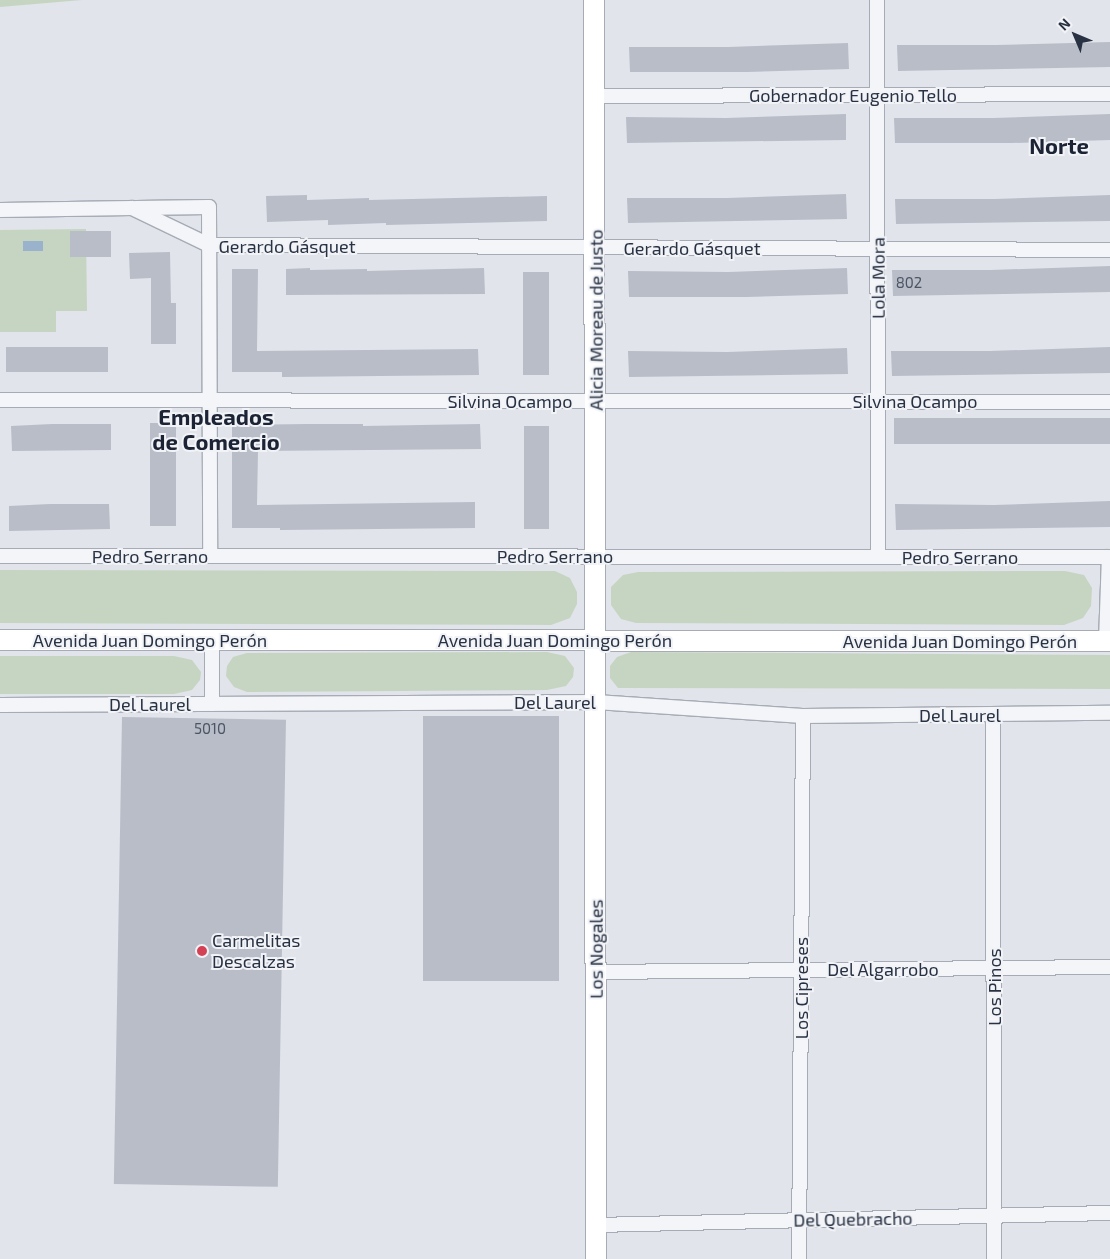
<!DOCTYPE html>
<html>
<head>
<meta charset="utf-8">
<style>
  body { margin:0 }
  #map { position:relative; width:1110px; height:1259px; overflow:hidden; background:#e1e4ea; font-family:"Exo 2",sans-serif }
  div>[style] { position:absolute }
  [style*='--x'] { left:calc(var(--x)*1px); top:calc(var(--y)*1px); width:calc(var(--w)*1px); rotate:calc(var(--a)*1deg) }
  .green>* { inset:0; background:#c6d5c2 }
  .water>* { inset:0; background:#9bb2cc; transform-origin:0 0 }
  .building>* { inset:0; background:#b8bdc8; transform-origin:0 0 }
  .roads { filter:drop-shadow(1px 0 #a6abb5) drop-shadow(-1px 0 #a6abb5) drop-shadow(0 1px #a6abb5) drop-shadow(0 -1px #a6abb5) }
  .street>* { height:14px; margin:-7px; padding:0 7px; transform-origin:7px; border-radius:7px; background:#f4f5f8 }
  .secondary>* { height:20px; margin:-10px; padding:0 10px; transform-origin:10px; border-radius:10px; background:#fff }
  .dots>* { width:14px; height:14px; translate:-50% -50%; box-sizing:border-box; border:2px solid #f1f3f7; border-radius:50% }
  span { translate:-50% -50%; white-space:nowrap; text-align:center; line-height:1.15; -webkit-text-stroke:4px #f1f3f7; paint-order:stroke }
  .number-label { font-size:15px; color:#4c5564 }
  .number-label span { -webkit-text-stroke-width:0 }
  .street-label { font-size:18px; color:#283243 }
  .poi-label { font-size:18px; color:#283243 }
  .left { translate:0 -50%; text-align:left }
  .district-label { font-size:22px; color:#1b2334; font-weight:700 }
  .north { position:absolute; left:1050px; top:10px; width:50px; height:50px; -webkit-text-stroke:4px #f1f3f7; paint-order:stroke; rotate:315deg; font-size:14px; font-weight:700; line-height:20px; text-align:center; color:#283243 }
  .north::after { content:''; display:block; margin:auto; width:18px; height:22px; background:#283243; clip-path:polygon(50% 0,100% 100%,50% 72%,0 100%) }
</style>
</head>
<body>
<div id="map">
  <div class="green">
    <i style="clip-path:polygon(0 0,82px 0,0 7px)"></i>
    <i style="clip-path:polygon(86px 229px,87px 311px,56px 311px,56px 332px,0 332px,0 230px)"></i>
    <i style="clip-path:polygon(0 570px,555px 571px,570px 578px,577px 592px,577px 604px,570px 618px,551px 625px,0 623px)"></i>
    <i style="clip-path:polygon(1065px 571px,1084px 575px,1092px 588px,1091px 606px,1083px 618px,1064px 625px,636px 623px,621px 619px,611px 605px,611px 587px,623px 575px,638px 572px)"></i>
    <i style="clip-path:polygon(547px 652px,565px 656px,574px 668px,573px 677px,566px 686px,547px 690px,247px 692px,234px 687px,226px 676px,227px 666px,233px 657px,247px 653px)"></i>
    <i style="clip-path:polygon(631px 652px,1110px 655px,1110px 689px,618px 688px,610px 678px,610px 666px,617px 657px)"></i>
    <i style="clip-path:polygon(0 656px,174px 656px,192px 660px,201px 672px,200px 680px,192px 690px,174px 694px,0 694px)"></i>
  </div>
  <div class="water">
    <i style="left:43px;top:241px;width:10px;height:20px;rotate:90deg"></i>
  </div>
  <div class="building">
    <i style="clip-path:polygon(1110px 42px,1110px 67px,898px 71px,897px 45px,997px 45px)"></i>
    <i style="clip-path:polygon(848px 43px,849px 69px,747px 72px,630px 72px,629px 47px,728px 47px)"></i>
    <i style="clip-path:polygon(846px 114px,846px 140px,627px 143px,626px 117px,726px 118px)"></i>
    <i style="clip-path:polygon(1110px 114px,1110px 140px,1012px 143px,895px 143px,894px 118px,993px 118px)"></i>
    <i style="clip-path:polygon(846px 194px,847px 219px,628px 223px,627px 198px,727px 198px)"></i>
    <i style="clip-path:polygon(307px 195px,307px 200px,369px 198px,369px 200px,547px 196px,547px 221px,386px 225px,386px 223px,328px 225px,328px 220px,267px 222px,266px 196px)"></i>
    <i style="clip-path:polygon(1110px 195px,1110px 221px,896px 224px,895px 199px,995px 199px)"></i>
    <i style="left:111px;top:231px;width:26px;height:41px;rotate:90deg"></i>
    <i style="clip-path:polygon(170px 252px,171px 303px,176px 303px,176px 344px,151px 344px,151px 278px,130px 279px,129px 253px)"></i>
    <i style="clip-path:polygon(1110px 266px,1110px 292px,893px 296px,892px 270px,991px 270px)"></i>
    <i style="clip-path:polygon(310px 268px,310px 270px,367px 269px,367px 271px,484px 268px,485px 294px,286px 295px,286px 269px)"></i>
    <i style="clip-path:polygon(847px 268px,848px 294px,746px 297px,629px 297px,628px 271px,728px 272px)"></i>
    <i style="clip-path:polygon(232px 269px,258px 269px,257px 351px,478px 349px,479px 375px,282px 377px,282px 372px,232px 372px)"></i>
    <i style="left:523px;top:272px;width:26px;height:103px"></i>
    <i style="left:108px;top:347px;width:25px;height:102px;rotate:90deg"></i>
    <i style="clip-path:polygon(1110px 347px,1110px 373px,892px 376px,891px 351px,990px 351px)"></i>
    <i style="clip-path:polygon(847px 348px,848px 374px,629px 377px,628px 351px,727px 352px)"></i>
    <i style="left:1110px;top:418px;width:26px;height:216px;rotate:90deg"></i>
    <i style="left:150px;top:423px;width:26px;height:103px"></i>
    <i style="clip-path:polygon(52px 424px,111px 424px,111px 450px,12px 451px,11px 426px)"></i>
    <i style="clip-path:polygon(307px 424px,363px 424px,363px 426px,480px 424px,481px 449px,258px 451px,257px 505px,475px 502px,475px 528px,280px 530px,280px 528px,232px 528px,232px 425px)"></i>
    <i style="left:524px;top:426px;width:25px;height:103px"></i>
    <i style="clip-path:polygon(1110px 501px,1110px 527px,896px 530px,895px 504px,994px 505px)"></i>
    <i style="clip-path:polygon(50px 504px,109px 504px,110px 529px,9px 531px,9px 506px)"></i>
    <i style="left:559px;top:716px;width:265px;height:136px;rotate:90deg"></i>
    <i style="left:122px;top:717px;width:164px;height:467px;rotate:1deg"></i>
  </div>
  <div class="roads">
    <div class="street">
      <i style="--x:877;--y:0;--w:557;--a:89.9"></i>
      <i style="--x:595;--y:96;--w:515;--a:-0.22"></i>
      <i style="--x:136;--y:208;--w:73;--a:-0.8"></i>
      <i style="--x:209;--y:207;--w:349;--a:89.8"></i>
      <i style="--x:0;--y:210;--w:132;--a:-0.9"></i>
      <i style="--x:132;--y:208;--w:85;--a:25.7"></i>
      <i style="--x:209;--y:245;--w:901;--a:0.32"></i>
      <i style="--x:0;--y:400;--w:1110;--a:0.1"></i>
      <i style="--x:0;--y:556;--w:1110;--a:0.05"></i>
      <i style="--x:1106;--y:641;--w:84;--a:-88"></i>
      <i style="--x:212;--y:704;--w:64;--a:-90"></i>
      <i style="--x:0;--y:705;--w:596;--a:-0.29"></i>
      <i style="--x:596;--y:702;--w:207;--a:3.9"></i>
      <i style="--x:803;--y:716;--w:307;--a:-0.6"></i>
      <i style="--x:993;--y:715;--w:544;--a:89.89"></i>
      <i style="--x:596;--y:972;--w:514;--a:-0.56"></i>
      <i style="--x:596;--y:1225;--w:514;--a:-1.34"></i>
      <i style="--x:799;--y:1259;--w:543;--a:-89.58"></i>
    </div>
    <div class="secondary">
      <i style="--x:594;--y:0;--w:1259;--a:89.91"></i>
      <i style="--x:0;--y:640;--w:1110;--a:0.05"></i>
    </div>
  </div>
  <div class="dots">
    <i style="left:202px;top:951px;background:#d44155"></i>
  </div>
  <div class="number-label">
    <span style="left:909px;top:283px">802</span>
    <span style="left:210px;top:729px">5010</span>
  </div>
  <div class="street-label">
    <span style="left:853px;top:95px">Gobernador Eugenio Tello</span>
    <span style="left:287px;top:246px">Gerardo Gásquet</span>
    <span style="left:692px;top:248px">Gerardo Gásquet</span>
    <span style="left:878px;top:278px;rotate:-90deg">Lola Mora</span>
    <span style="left:596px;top:320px;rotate:-90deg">Alicia Moreau de Justo</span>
    <span style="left:510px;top:401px">Silvina Ocampo</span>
    <span style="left:915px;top:401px">Silvina Ocampo</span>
    <span style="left:150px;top:556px">Pedro Serrano</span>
    <span style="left:555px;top:556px">Pedro Serrano</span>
    <span style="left:960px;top:557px">Pedro Serrano</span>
    <span style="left:150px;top:640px">Avenida Juan Domingo Perón</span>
    <span style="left:555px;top:640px">Avenida Juan Domingo Perón</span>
    <span style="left:960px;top:641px">Avenida Juan Domingo Perón</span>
    <span style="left:555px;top:702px">Del Laurel</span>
    <span style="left:150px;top:704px">Del Laurel</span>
    <span style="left:960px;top:715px">Del Laurel</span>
    <span style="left:596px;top:949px;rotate:-90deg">Los Nogales</span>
    <span style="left:883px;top:969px">Del Algarrobo</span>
    <span style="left:994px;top:987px;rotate:-90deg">Los Pinos</span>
    <span style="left:801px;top:988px;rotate:-90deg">Los Cipreses</span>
    <span style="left:853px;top:1219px;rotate:-1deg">Del Quebracho</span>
  </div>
  <div class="poi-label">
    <span class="left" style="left:212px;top:951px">Carmelitas<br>Descalzas</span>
  </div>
  <div class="district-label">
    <span style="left:1059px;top:146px">Norte</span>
    <span style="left:216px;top:429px">Empleados<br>de Comercio</span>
  </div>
  <div class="north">N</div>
</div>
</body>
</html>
